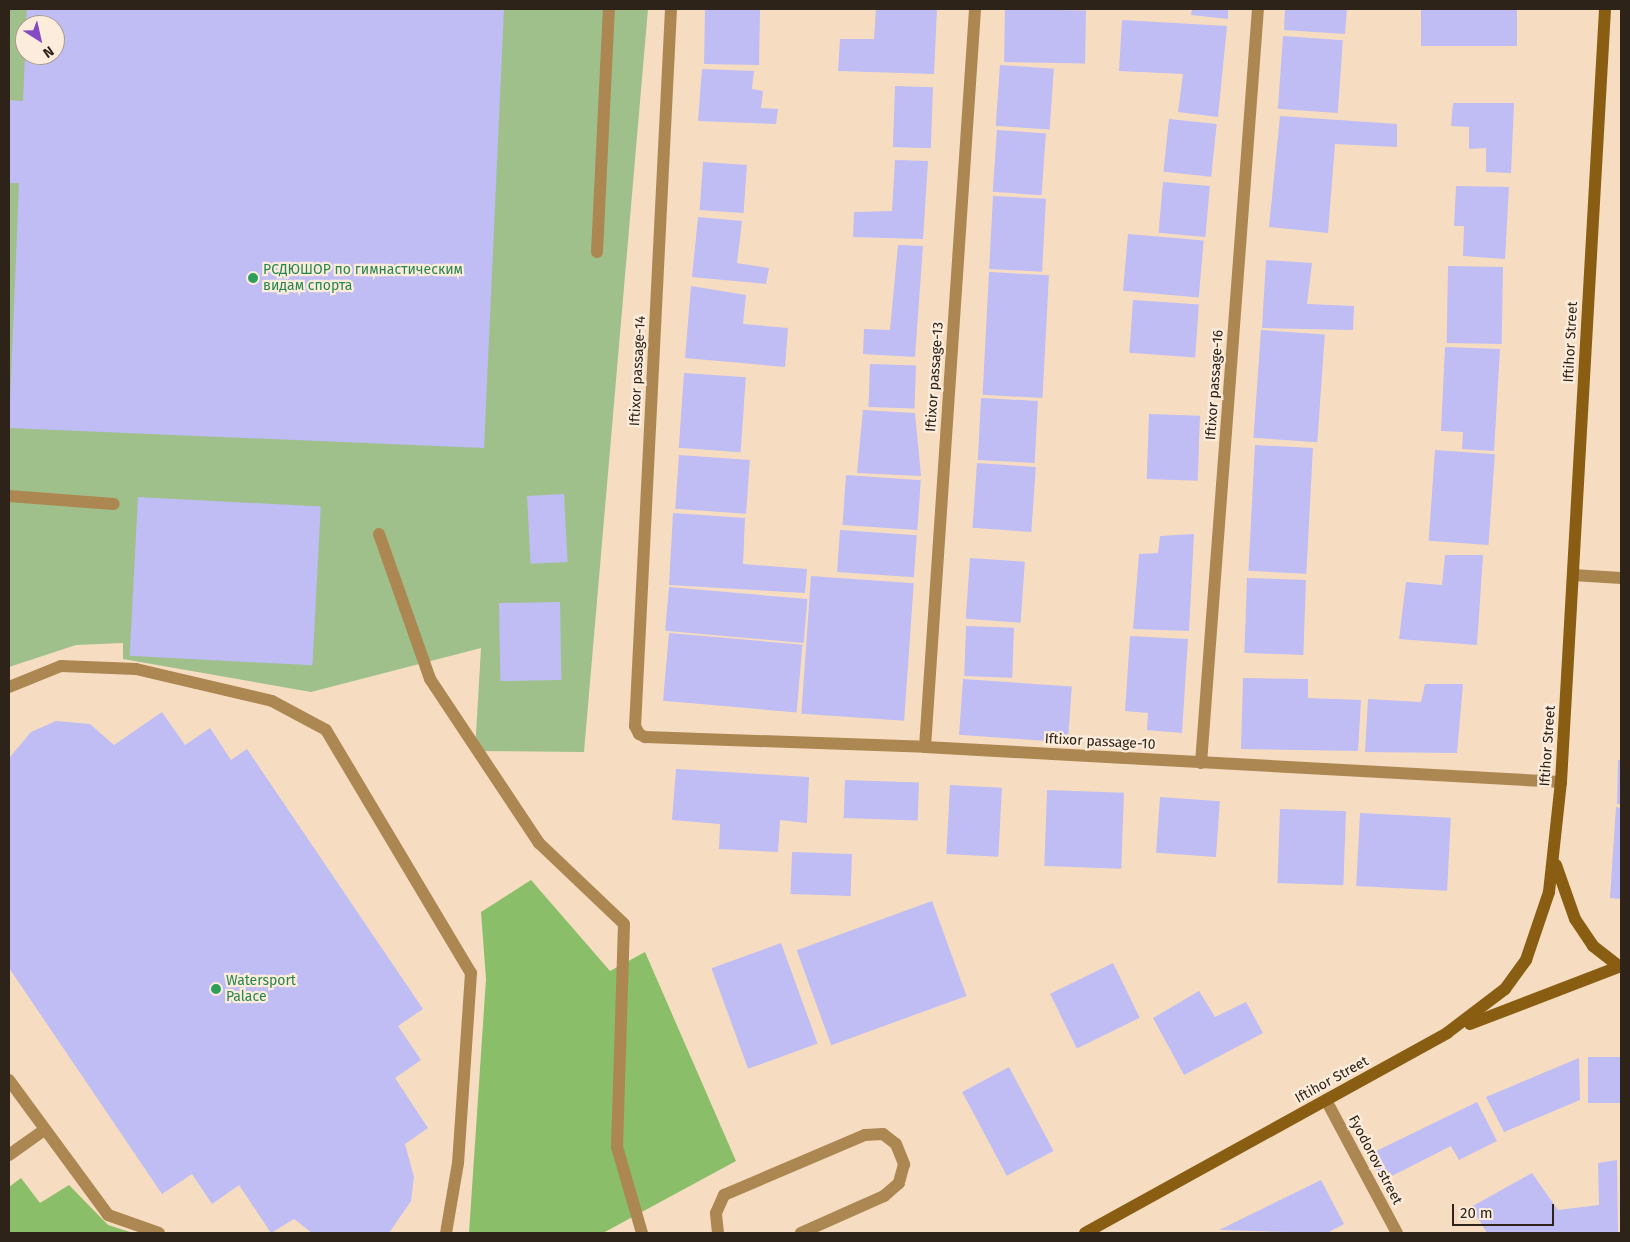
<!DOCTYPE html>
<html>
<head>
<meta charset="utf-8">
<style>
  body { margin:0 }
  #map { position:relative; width:1630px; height:1242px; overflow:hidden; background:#f6ddc2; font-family:"Fira Sans",sans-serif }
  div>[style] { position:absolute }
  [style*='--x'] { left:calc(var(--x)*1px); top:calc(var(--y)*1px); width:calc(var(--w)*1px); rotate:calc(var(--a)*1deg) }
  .green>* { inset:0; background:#9fc08b }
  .forest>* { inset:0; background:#8abe69 }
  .building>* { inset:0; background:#bfbdf3; transform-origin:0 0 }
  .lane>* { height:12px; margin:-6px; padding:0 6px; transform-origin:6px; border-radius:6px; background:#ad8752 }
  .street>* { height:12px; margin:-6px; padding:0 6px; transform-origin:6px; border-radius:6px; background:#ad8752 }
  .secondary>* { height:12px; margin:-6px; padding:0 6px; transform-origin:6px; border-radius:6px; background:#895e12 }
  .dots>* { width:14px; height:14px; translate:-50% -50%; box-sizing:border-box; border:2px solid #fcecdc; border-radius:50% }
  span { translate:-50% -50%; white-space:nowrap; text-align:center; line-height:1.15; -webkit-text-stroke:4.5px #fcecdc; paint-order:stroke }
  .leisure-label { font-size:14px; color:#27864d }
  .left { translate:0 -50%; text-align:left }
  .street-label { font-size:14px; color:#2d2319 }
  .frame { position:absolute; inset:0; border:10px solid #2d2319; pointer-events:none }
  .north { position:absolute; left:15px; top:15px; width:50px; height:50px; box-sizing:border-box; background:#fcecdc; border:1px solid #a99c8e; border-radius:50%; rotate:145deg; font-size:14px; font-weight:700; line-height:20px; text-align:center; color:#2d2319 }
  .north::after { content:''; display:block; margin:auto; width:18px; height:22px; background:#834ac1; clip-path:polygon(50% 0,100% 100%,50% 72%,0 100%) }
  .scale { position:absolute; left:1452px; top:1204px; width:102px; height:22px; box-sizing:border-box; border:2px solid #2d2319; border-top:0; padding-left:6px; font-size:15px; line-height:18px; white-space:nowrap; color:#2d2319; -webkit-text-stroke:4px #fcecdc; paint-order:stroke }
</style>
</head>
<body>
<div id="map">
  <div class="green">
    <i style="clip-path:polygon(evenodd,9px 9px,648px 9px,584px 752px,475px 751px,481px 648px,311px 692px,123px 659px,123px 643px,76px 645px,9px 667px,9px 9px,25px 25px,55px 25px,55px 55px,25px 55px,25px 25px)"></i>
  </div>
  <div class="forest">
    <i style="clip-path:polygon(531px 880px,610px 971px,645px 952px,736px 1161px,603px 1233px,469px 1233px,486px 979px,481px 912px)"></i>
    <i style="clip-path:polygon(21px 1178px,40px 1203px,69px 1185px,108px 1225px,133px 1233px,9px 1233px,9px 1187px)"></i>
  </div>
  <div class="building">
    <i style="clip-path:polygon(27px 9px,504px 9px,484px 448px,9px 428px,19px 183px,9px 183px,9px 100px,23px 101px,25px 55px,55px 55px,55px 25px,26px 25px)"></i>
    <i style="left:760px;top:9px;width:56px;height:55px;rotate:91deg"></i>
    <i style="clip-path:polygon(876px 9px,937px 9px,934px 74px,838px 71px,840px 39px,874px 39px)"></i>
    <i style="left:1005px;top:9px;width:81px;height:53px;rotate:1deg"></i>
    <i style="clip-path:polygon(1192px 9px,1228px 9px,1228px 19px,1191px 15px)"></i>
    <i style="clip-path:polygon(1285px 9px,1347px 9px,1345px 34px,1284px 30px)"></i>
    <i style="left:1421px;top:9px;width:96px;height:37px"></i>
    <i style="clip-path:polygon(1122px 20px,1227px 26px,1218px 117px,1178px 112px,1183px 74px,1119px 71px)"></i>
    <i style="left:1283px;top:36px;width:60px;height:73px;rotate:4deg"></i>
    <i style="left:1000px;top:65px;width:54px;height:61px;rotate:4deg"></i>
    <i style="clip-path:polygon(702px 69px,754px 71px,752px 89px,763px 91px,761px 108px,778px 109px,776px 124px,698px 121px)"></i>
    <i style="left:895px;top:86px;width:38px;height:61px;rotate:2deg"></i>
    <i style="clip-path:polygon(1453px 103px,1514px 103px,1511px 173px,1486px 172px,1486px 148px,1469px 149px,1469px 127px,1451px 126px)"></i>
    <i style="clip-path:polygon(1280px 116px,1397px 124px,1397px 147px,1335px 144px,1328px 233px,1269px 227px)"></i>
    <i style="left:1169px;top:119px;width:48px;height:53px;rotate:6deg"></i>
    <i style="left:997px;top:130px;width:49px;height:62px;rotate:4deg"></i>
    <i style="clip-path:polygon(895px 160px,928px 161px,923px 239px,853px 237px,854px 212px,892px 211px)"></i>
    <i style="left:703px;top:162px;width:44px;height:48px;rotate:4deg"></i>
    <i style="left:1163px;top:182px;width:47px;height:51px;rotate:5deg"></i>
    <i style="clip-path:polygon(1456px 186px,1509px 187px,1505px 259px,1463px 256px,1464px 226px,1454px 226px)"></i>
    <i style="left:993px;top:196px;width:53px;height:73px;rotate:3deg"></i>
    <i style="clip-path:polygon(698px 217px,742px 221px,737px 263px,769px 268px,766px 284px,692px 277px)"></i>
    <i style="left:1128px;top:234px;width:76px;height:57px;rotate:5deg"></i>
    <i style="clip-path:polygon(898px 245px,923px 246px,915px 357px,863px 354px,864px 329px,890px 330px)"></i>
    <i style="clip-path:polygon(1266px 260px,1312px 263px,1307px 304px,1354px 306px,1353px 330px,1262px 328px)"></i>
    <i style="left:1448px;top:266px;width:55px;height:77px;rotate:1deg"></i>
    <i style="left:989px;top:272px;width:60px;height:123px;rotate:3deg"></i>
    <i style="clip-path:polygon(691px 286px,746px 295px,743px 324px,788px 328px,785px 367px,685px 358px)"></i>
    <i style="left:1133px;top:300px;width:66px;height:53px;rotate:4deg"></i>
    <i style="left:1261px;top:330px;width:64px;height:108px;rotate:4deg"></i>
    <i style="clip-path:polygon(1445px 347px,1500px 349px,1494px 451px,1462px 449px,1463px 432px,1441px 431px)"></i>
    <i style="left:870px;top:364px;width:46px;height:43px;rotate:2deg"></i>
    <i style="left:684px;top:373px;width:62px;height:75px;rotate:4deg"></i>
    <i style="left:981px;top:398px;width:57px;height:62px;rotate:3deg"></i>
    <i style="clip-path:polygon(863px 410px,915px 413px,921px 476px,857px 473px)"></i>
    <i style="left:1149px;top:414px;width:51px;height:65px;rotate:2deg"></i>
    <i style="left:1255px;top:445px;width:58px;height:126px;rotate:3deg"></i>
    <i style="left:1435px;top:450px;width:60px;height:91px;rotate:4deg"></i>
    <i style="left:679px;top:455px;width:71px;height:54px;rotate:4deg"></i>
    <i style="left:977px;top:463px;width:59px;height:65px;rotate:4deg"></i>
    <i style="left:846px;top:475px;width:75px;height:50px;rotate:4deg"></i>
    <i style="left:564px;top:494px;width:68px;height:37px;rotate:87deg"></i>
    <i style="left:138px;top:497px;width:183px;height:159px;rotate:3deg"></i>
    <i style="clip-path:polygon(673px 513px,745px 518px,743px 564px,807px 569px,805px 593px,669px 585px)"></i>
    <i style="left:840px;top:530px;width:77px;height:42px;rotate:4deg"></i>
    <i style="clip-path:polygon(1194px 534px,1189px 631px,1133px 629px,1139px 554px,1158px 553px,1160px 536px)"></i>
    <i style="clip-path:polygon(1445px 555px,1483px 555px,1477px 645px,1399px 639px,1406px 582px,1442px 585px)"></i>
    <i style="left:970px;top:558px;width:55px;height:61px;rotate:4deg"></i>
    <i style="left:811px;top:576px;width:103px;height:138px;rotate:4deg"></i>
    <i style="left:1247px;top:578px;width:59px;height:75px;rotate:2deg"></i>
    <i style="left:669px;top:587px;width:139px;height:44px;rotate:5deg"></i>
    <i style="left:560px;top:602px;width:78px;height:61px;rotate:89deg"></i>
    <i style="left:966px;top:626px;width:48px;height:50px;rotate:2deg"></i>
    <i style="left:669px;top:633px;width:134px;height:68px;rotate:5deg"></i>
    <i style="clip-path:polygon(1130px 636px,1188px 639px,1182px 733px,1147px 730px,1148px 713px,1125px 711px)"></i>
    <i style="clip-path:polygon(1243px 678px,1308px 679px,1308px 698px,1361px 700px,1358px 751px,1241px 749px)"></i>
    <i style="left:963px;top:679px;width:109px;height:56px;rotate:4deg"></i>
    <i style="clip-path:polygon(1425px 684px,1463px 684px,1457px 753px,1365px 752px,1368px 699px,1421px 702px)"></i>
    <i style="clip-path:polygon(162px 712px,185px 745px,210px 728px,231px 760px,247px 749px,423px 1009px,398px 1026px,421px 1060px,395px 1078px,428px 1128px,405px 1144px,414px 1177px,411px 1201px,389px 1233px,312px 1233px,294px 1219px,271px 1233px,239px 1185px,212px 1204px,192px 1174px,162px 1194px,9px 968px,10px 757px,31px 732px,56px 721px,90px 724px,114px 745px)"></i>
    <i style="clip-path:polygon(1618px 760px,1621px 760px,1621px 804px,1617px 804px)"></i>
    <i style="clip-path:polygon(676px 769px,809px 777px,807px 823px,780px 820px,778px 852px,719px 849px,720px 824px,672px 820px)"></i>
    <i style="left:845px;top:780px;width:74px;height:38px;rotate:2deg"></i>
    <i style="left:950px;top:785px;width:52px;height:69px;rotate:3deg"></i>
    <i style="left:1047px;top:790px;width:77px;height:76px;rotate:2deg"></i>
    <i style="left:1160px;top:797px;width:60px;height:56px;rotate:4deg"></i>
    <i style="clip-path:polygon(1616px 807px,1621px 808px,1621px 899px,1610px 898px)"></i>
    <i style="left:1280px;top:809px;width:66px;height:74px;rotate:2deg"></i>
    <i style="left:1360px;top:813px;width:91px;height:73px;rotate:3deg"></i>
    <i style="left:792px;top:852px;width:60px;height:42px;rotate:2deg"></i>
    <i style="left:932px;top:901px;width:101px;height:144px;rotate:70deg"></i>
    <i style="left:781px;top:943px;width:107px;height:74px;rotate:70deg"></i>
    <i style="left:1113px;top:963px;width:61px;height:70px;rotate:64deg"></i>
    <i style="clip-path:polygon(1199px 991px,1215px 1017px,1246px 1002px,1263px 1033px,1184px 1075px,1153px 1018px)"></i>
    <i style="left:1588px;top:1057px;width:33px;height:46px"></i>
    <i style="clip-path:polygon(1579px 1058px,1580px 1100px,1504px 1132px,1486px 1097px)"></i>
    <i style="left:1009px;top:1067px;width:95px;height:53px;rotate:62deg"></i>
    <i style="clip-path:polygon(1477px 1102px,1497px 1141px,1459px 1160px,1451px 1146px,1382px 1181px,1368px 1155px)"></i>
    <i style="clip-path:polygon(1617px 1160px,1618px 1233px,1487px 1233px,1471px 1207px,1532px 1173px,1558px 1210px,1599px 1205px,1598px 1163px)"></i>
    <i style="clip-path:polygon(1321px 1180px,1344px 1224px,1327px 1233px,1219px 1230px)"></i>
  </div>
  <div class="lane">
    <i style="--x:597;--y:252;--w:243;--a:-87.2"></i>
    <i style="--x:9;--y:496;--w:105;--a:4.4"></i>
    <i style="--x:718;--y:1233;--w:20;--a:-96"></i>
    <i style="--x:716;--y:1213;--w:20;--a:-66"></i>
    <i style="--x:724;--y:1195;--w:153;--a:-23.1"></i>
    <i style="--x:865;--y:1135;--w:18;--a:-3"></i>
    <i style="--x:883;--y:1134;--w:16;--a:38"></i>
    <i style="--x:896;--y:1144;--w:22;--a:68"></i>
    <i style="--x:904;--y:1164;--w:20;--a:105"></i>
    <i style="--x:899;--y:1183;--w:20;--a:139"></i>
    <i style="--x:884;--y:1196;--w:91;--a:156"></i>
  </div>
  <div class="street">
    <i style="--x:671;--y:9;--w:718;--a:92.87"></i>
    <i style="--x:635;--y:726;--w:9;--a:63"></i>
    <i style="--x:639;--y:734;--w:7;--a:27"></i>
    <i style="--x:645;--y:737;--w:280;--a:2"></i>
    <i style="--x:925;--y:747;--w:637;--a:3.15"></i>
    <i style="--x:379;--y:534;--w:154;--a:70.6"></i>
    <i style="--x:430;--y:679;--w:197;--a:56.4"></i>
    <i style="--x:539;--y:843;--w:117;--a:43.6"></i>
    <i style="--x:624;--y:924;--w:223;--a:91.8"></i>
    <i style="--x:617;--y:1147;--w:90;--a:73.8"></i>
    <i style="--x:1573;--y:575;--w:48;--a:3.6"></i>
    <i style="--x:9;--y:687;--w:56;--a:-22"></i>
    <i style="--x:61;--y:666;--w:75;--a:2.3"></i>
    <i style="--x:136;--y:669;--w:140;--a:13.2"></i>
    <i style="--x:272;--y:701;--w:61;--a:28.2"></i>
    <i style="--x:326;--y:730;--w:283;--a:59.2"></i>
    <i style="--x:471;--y:973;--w:190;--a:93.9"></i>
    <i style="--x:458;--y:1163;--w:71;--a:99.7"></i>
    <i style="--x:925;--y:747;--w:740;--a:-86.12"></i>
    <i style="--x:1201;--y:763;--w:756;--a:-85.68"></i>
    <i style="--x:9;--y:1080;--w:167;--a:53.7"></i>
    <i style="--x:108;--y:1215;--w:54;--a:19.4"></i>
    <i style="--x:1326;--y:1100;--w:151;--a:61.9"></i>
    <i style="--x:9;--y:1155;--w:43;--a:-35.5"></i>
  </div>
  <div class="secondary">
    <i style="--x:1556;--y:865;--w:57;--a:70.6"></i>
    <i style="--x:1575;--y:919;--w:32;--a:56"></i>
    <i style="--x:1593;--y:946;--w:33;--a:38"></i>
    <i style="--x:1470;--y:1024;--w:162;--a:-21"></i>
    <i style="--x:1085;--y:1233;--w:414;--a:-28.9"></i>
    <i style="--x:1447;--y:1033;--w:73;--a:-37.2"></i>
    <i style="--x:1505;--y:989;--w:36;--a:-54"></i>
    <i style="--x:1526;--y:960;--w:72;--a:-71.3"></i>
    <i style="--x:1549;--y:892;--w:111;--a:-83.8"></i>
    <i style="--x:1561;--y:782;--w:774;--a:-86.74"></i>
  </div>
  <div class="dots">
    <i style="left:253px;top:278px;background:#2e9e5b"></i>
    <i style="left:216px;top:989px;background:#2e9e5b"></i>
  </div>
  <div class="leisure-label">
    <span class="left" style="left:263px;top:278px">РСДЮШОР по гимнастическим<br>видам спорта</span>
    <span class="left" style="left:226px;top:989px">Watersport<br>Palace</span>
  </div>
  <div class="street-label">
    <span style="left:1571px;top:342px;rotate:-87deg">Iftihor Street</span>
    <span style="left:638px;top:371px;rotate:-87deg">Iftixor passage-14</span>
    <span style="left:935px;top:377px;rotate:-86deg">Iftixor passage-13</span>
    <span style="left:1215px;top:385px;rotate:-86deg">Iftixor passage-16</span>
    <span style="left:1100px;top:742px;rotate:3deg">Iftixor passage-10</span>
    <span style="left:1548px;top:746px;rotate:-86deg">Iftihor Street</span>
    <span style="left:1332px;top:1080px;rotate:-29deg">Iftihor Street</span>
    <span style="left:1375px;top:1160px;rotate:62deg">Fyodorov street</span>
  </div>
  <div class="frame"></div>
  <div class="north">N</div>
  <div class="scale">20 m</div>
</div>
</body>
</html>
